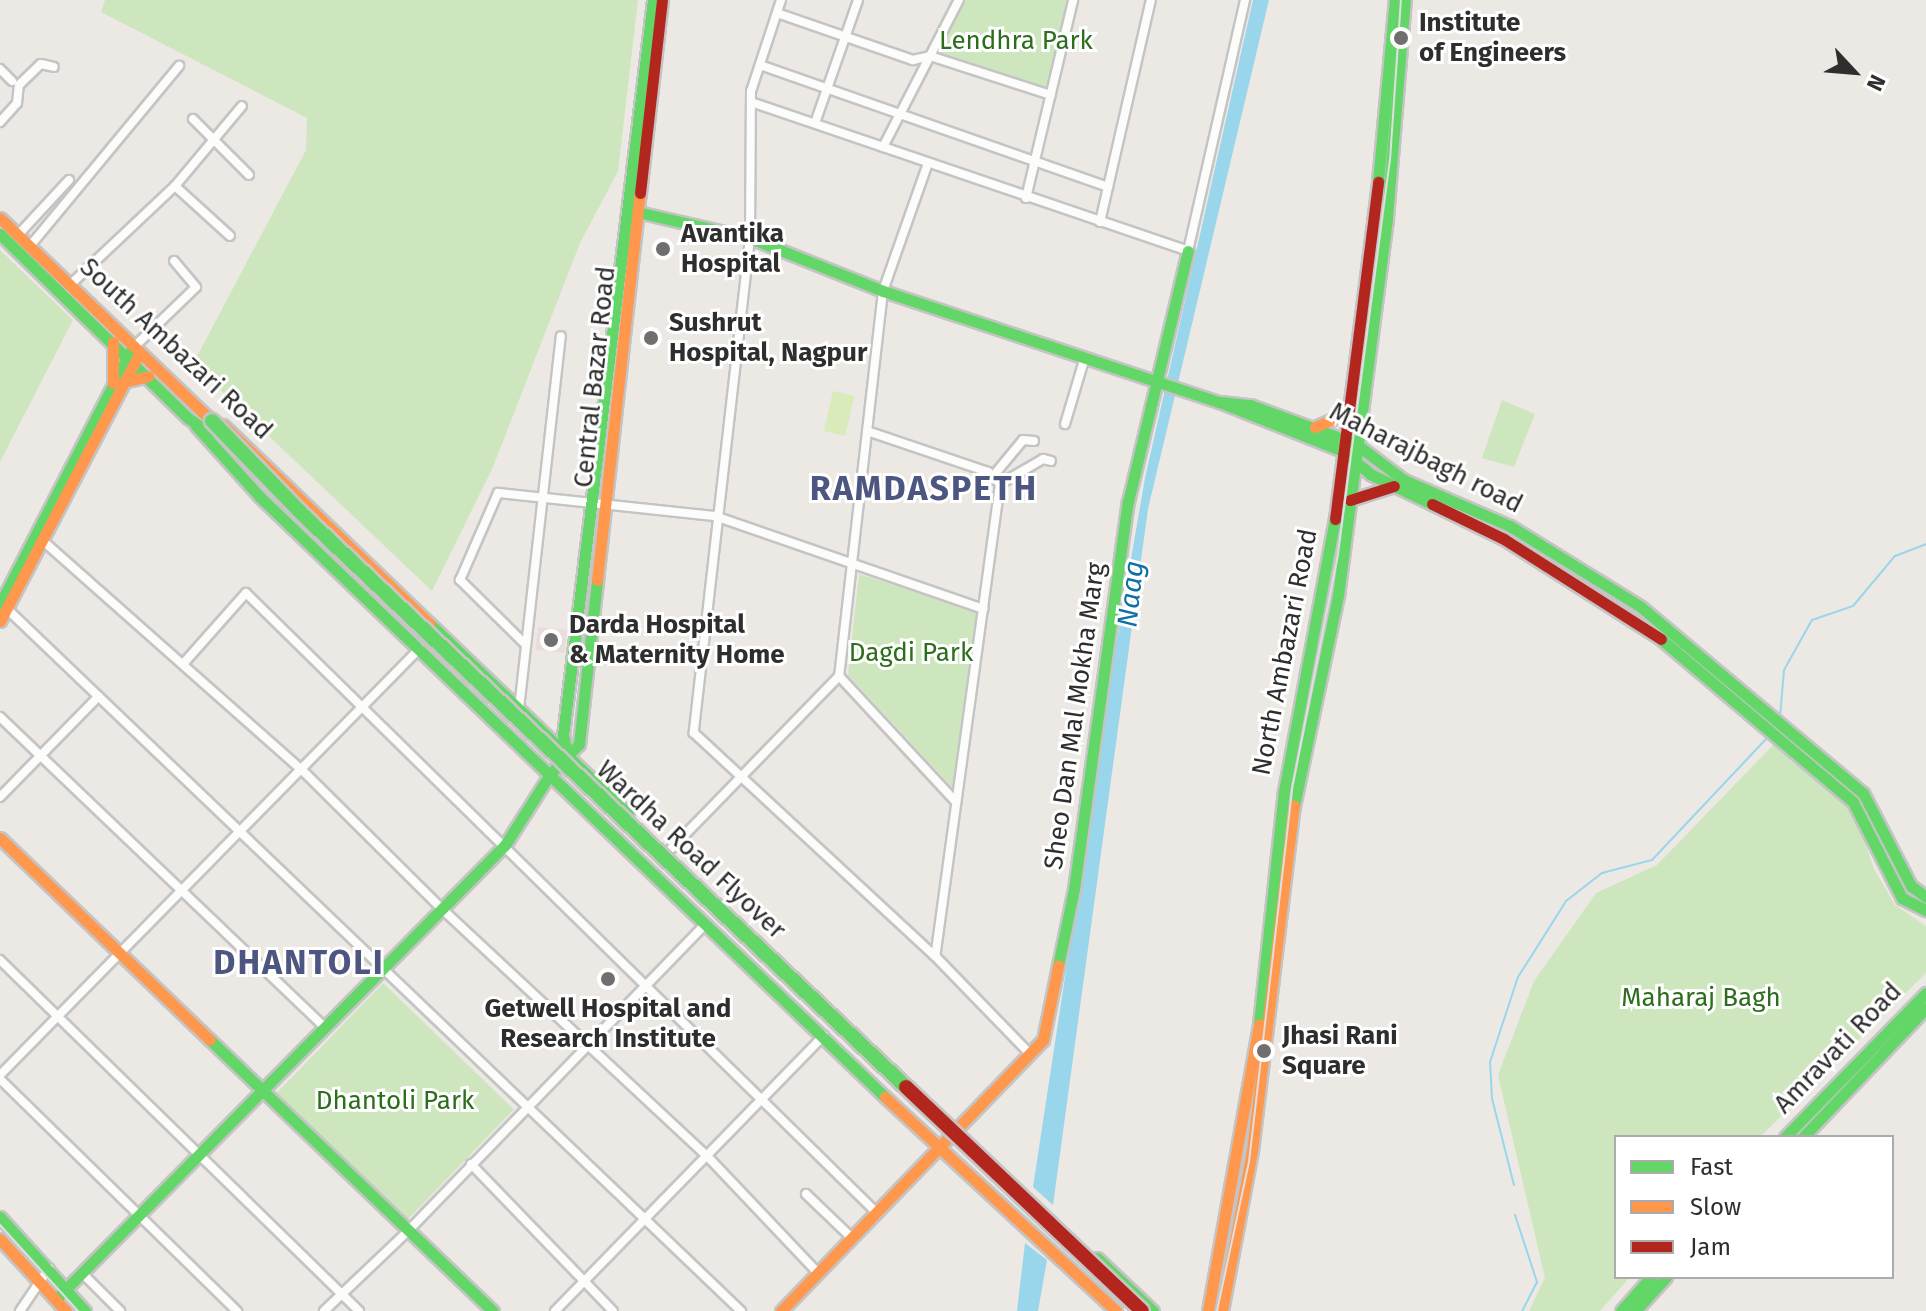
<!DOCTYPE html>
<html>
<head>
<meta charset="utf-8">
<style>
  body { margin:0 }
  #map { position:relative; width:1926px; height:1311px; overflow:hidden; background:#ece8e4; font-family:"Fira Sans",sans-serif }
  div>[style] { position:absolute }
  [style*='--x'] { left:calc(var(--x)*1px); top:calc(var(--y)*1px); width:calc(var(--w)*1px); rotate:calc(var(--a)*1deg) }
  .medical>* { inset:0; background:#e9dcdb; transform-origin:0 0 }
  .green>* { inset:0; background:#cee6be; transform-origin:0 0 }
  .pitch>* { inset:0; background:#d9eabb; transform-origin:0 0 }
  .water>* { inset:0; background:#99d6ec }
  .stream>* { height:2px; margin:-1px; padding:0 1px; transform-origin:1px; border-radius:1px; background:#99d6ec }
  .roads { filter:drop-shadow(2px 0 #c5c4c5) drop-shadow(-2px 0 #c5c4c5) drop-shadow(0 2px #c5c4c5) drop-shadow(0 -2px #c5c4c5) }
  .street>* { height:8px; margin:-4px; padding:0 4px; transform-origin:4px; border-radius:4px; background:#fcfcfb }
  .fast>* { height:11px; margin:-5.5px; padding:0 5.5px; transform-origin:5.5px; border-radius:5.5px; background:#63d668 }
  .slow>* { height:11px; margin:-5.5px; padding:0 5.5px; transform-origin:5.5px; border-radius:5.5px; background:#ff974d }
  .jam>* { height:11px; margin:-5.5px; padding:0 5.5px; transform-origin:5.5px; border-radius:5.5px; background:#b3261e }
  .rail>* { height:2px; margin:-1px; padding:0 1px; transform-origin:1px; border-radius:1px; background:#dfdfe1 }
  .bridges { filter:drop-shadow(2px 0 #c6c5c4) drop-shadow(-2px 0 #c6c5c4) drop-shadow(0 2px #c6c5c4) drop-shadow(0 -2px #c6c5c4) }
  .fast-bridge>* { height:14px; margin:-7px; padding:0 7px; transform-origin:7px; border-radius:7px; background:#63d668 }
  .jam-bridge>* { height:14px; margin:-7px; padding:0 7px; transform-origin:7px; border-radius:7px; background:#b3261e }
  .dots>* { width:22px; height:22px; translate:-50% -50%; box-sizing:border-box; border:4px solid #fff; border-radius:50% }
  span { translate:-50% -50%; white-space:nowrap; text-align:center; line-height:1.15; -webkit-text-stroke:6px #fff; paint-order:stroke }
  .poi-label { font-size:26px; color:#2e2e2e; font-weight:700 }
  .left { translate:0 -50%; text-align:left }
  .park-label { font-size:26px; color:#2c6e1b }
  .street-label { font-size:26px; color:#2e2e2e }
  .water-label { font-size:28px; color:#0d6fa3; font-style:italic }
  .district-label { font-size:34px; color:#4d5680; font-weight:700; letter-spacing:2px }
  .legend { position:absolute; left:1614px; top:1135px; width:280px; height:144px; box-sizing:border-box; background:#fff; border:2px solid #ababab; margin:0; padding:10px 14px; list-style:none; font-size:24px; color:#2e2e2e }
  .legend li { display:flex; align-items:center; gap:16px; height:40px }
  .legend b { width:40px; border:2px solid #ababab }
  .north { position:absolute; left:1814px; top:32px; width:80px; height:80px; -webkit-text-stroke:6px #fff; paint-order:stroke; rotate:116deg; font-size:22px; font-weight:700; line-height:32px; text-align:center; color:#2e2e2e }
  .north::after { content:''; display:block; margin:auto; width:28px; height:36px; background:#2e2e2e; clip-path:polygon(50% 0,100% 100%,50% 72%,0 100%) }
</style>
</head>
<body>
<div id="map">
  <div class="medical">
    <i style="left:538px;top:627px;width:29px;height:23px;rotate:6deg"></i>
  </div>
  <div class="green">
    <i style="clip-path:polygon(105px 0,638px 0,618px 171px,580px 243px,493px 467px,432px 591px,193px 364px,306px 150px,307px 118px,101px 12px)"></i>
    <i style="clip-path:polygon(959px 0,1069px 0,1047px 93px,930px 56px)"></i>
    <i style="clip-path:polygon(0 250px,73px 320px,0 462px)"></i>
    <i style="clip-path:polygon(1502px 400px,1535px 414px,1514px 467px,1482px 458px)"></i>
    <i style="clip-path:polygon(859px 574px,977px 611px,954px 789px,848px 675px)"></i>
    <i style="clip-path:polygon(1776px 742px,1855px 812px,1874px 869px,1895px 905px,1926px 926px,1926px 973px,1760px 1137px,1616px 1137px,1616px 1277px,1630px 1277px,1600px 1311px,1529px 1311px,1545px 1278px,1498px 1075px,1534px 981px,1596px 893px,1657px 865px)"></i>
    <i style="left:383px;top:983px;width:182px;height:153px;rotate:44deg"></i>
  </div>
  <div class="pitch">
    <i style="left:833px;top:391px;width:22px;height:41px;rotate:13deg"></i>
  </div>
  <div class="water">
    <i style="clip-path:polygon(1253px 0,1269px 0,1148px 509px,1053px 1205px,1033px 1187px,1111px 675px,1145px 478px)"></i>
    <i style="clip-path:polygon(1025px 1243px,1047px 1260px,1038px 1311px,1017px 1311px)"></i>
  </div>
  <div class="stream">
    <i style="--x:1780;--y:717;--w:47;--a:-85.1"></i>
    <i style="--x:1784;--y:670;--w:57;--a:-60.8"></i>
    <i style="--x:1812;--y:620;--w:43;--a:-18.9"></i>
    <i style="--x:1853;--y:606;--w:65;--a:-50"></i>
    <i style="--x:1895;--y:556;--w:33;--a:-21"></i>
    <i style="--x:1514;--y:1185;--w:89;--a:-104.3"></i>
    <i style="--x:1492;--y:1099;--w:37;--a:-93"></i>
    <i style="--x:1490;--y:1062;--w:89;--a:-71.8"></i>
    <i style="--x:1518;--y:977;--w:90;--a:-57.7"></i>
    <i style="--x:1566;--y:901;--w:46;--a:-37.9"></i>
    <i style="--x:1602;--y:873;--w:52;--a:-14.6"></i>
    <i style="--x:1652;--y:860;--w:168;--a:-46.7"></i>
    <i style="--x:1515;--y:1215;--w:71;--a:71.8"></i>
    <i style="--x:1537;--y:1282;--w:33;--a:117"></i>
  </div>
  <div class="roads">
    <div class="street">
      <i style="--x:781;--y:0;--w:96;--a:108.2"></i>
      <i style="--x:751;--y:91;--w:147;--a:90.4"></i>
      <i style="--x:750;--y:238;--w:498;--a:96.5"></i>
      <i style="--x:694;--y:733;--w:328;--a:42.8"></i>
      <i style="--x:935;--y:956;--w:135;--a:45.9"></i>
      <i style="--x:777;--y:13;--w:144;--a:19.1"></i>
      <i style="--x:913;--y:60;--w:17;--a:-13"></i>
      <i style="--x:930;--y:56;--w:127;--a:17.9"></i>
      <i style="--x:760;--y:65;--w:369;--a:19.3"></i>
      <i style="--x:0;--y:69;--w:17;--a:45"></i>
      <i style="--x:751;--y:102;--w:462;--a:18.8"></i>
      <i style="--x:1188;--y:251;--w:257;--a:-77.2"></i>
      <i style="--x:193;--y:119;--w:79;--a:45"></i>
      <i style="--x:0;--y:122;--w:25;--a:-48"></i>
      <i style="--x:17;--y:103;--w:18;--a:-84"></i>
      <i style="--x:19;--y:85;--w:30;--a:-44"></i>
      <i style="--x:41;--y:64;--w:13;--a:13"></i>
      <i style="--x:815;--y:123;--w:130;--a:-70.7"></i>
      <i style="--x:883;--y:147;--w:165;--a:-62.7"></i>
      <i style="--x:928;--y:163;--w:136;--a:109.4"></i>
      <i style="--x:883;--y:291;--w:388;--a:96.5"></i>
      <i style="--x:839;--y:676;--w:172;--a:47.1"></i>
      <i style="--x:175;--y:186;--w:74;--a:42.3"></i>
      <i style="--x:1026;--y:198;--w:204;--a:-76.6"></i>
      <i style="--x:1100;--y:222;--w:228;--a:-77.1"></i>
      <i style="--x:18;--y:235;--w:75;--a:-47.2"></i>
      <i style="--x:30;--y:246;--w:234;--a:-50.4"></i>
      <i style="--x:71;--y:284;--w:143;--a:-43.3"></i>
      <i style="--x:175;--y:186;--w:104;--a:-50.1"></i>
      <i style="--x:136;--y:345;--w:83;--a:-44"></i>
      <i style="--x:196;--y:287;--w:34;--a:-130"></i>
      <i style="--x:1065;--y:424;--w:70;--a:-73.4"></i>
      <i style="--x:867;--y:431;--w:128;--a:18.7"></i>
      <i style="--x:988;--y:472;--w:17;--a:45"></i>
      <i style="--x:1000;--y:484;--w:476;--a:97.8"></i>
      <i style="--x:994;--y:475;--w:45;--a:-50.4"></i>
      <i style="--x:1023;--y:440;--w:11;--a:5"></i>
      <i style="--x:1000;--y:484;--w:50;--a:-30.2"></i>
      <i style="--x:1043;--y:459;--w:8;--a:14"></i>
      <i style="--x:43;--y:541;--w:346;--a:41.5"></i>
      <i style="--x:302;--y:770;--w:197;--a:44.8"></i>
      <i style="--x:442;--y:909;--w:362;--a:43"></i>
      <i style="--x:707;--y:1156;--w:161;--a:46.5"></i>
      <i style="--x:4;--y:606;--w:1020;--a:43.73"></i>
      <i style="--x:526;--y:645;--w:93;--a:-135.4"></i>
      <i style="--x:460;--y:580;--w:95;--a:-66.4"></i>
      <i style="--x:498;--y:493;--w:218;--a:6.1"></i>
      <i style="--x:715;--y:516;--w:284;--a:19.1"></i>
      <i style="--x:183;--y:664;--w:95;--a:-48.4"></i>
      <i style="--x:246;--y:593;--w:886;--a:44.5"></i>
      <i style="--x:519;--y:709;--w:375;--a:-83.6"></i>
      <i style="--x:0;--y:717;--w:450;--a:43.7"></i>
      <i style="--x:0;--y:797;--w:141;--a:-45.6"></i>
      <i style="--x:668;--y:852;--w:245;--a:-45.8"></i>
      <i style="--x:0;--y:960;--w:502;--a:44.35"></i>
      <i style="--x:0;--y:1075;--w:599;--a:-45.47"></i>
      <i style="--x:0;--y:1079;--w:332;--a:44.4"></i>
      <i style="--x:471;--y:1164;--w:204;--a:46"></i>
      <i style="--x:806;--y:1194;--w:65;--a:43.8"></i>
      <i style="--x:82;--y:1273;--w:54;--a:45"></i>
      <i style="--x:20;--y:1311;--w:52;--a:-56"></i>
      <i style="--x:324;--y:1311;--w:117;--a:-43.6"></i>
      <i style="--x:409;--y:1230;--w:427;--a:-45.9"></i>
      <i style="--x:555;--y:1311;--w:385;--a:-45.7"></i>
    </div>
    <div class="fast">
      <i style="--x:1378;--y:182;--w:183;--a:-84.7"></i>
      <i style="--x:629;--y:210;--w:124;--a:13"></i>
      <i style="--x:750;--y:238;--w:143;--a:21.7"></i>
      <i style="--x:883;--y:291;--w:354;--a:18.3"></i>
      <i style="--x:1219;--y:402;--w:133;--a:21.6"></i>
      <i style="--x:1343;--y:451;--w:35;--a:40"></i>
      <i style="--x:1370;--y:474;--w:69;--a:25.8"></i>
      <i style="--x:0;--y:234;--w:263;--a:44.4"></i>
      <i style="--x:188;--y:418;--w:25;--a:34"></i>
      <i style="--x:1220;--y:402;--w:30;--a:6"></i>
      <i style="--x:1250;--y:405;--w:113;--a:20.2"></i>
      <i style="--x:1356;--y:444;--w:60;--a:36.9"></i>
      <i style="--x:1404;--y:480;--w:116;--a:23.5"></i>
      <i style="--x:1510;--y:526;--w:154;--a:31.7"></i>
      <i style="--x:1641;--y:607;--w:290;--a:40"></i>
      <i style="--x:1863;--y:793;--w:105;--a:62.7"></i>
      <i style="--x:1911;--y:886;--w:19;--a:36"></i>
      <i style="--x:196;--y:426;--w:94;--a:48"></i>
      <i style="--x:259;--y:496;--w:868;--a:43.83"></i>
      <i style="--x:0;--y:604;--w:284;--a:-62.7"></i>
      <i style="--x:430;--y:624;--w:274;--a:43.8"></i>
      <i style="--x:1661;--y:639;--w:252;--a:40.3"></i>
      <i style="--x:1853;--y:802;--w:108;--a:63"></i>
      <i style="--x:1902;--y:898;--w:27;--a:27"></i>
      <i style="--x:567;--y:755;--w:20;--a:-101"></i>
      <i style="--x:563;--y:735;--w:740;--a:-83.02"></i>
      <i style="--x:1294;--y:806;--w:215;--a:-78.2"></i>
      <i style="--x:1338;--y:596;--w:382;--a:-82.6"></i>
      <i style="--x:1387;--y:217;--w:218;--a:-85.3"></i>
      <i style="--x:1058;--y:966;--w:79;--a:-78.3"></i>
      <i style="--x:1074;--y:889;--w:391;--a:-82.1"></i>
      <i style="--x:1128;--y:502;--w:258;--a:-76.6"></i>
      <i style="--x:1259;--y:1024;--w:234;--a:-83.9"></i>
      <i style="--x:1284;--y:791;--w:277;--a:-79.4"></i>
      <i style="--x:210;--y:1040;--w:392;--a:43.8"></i>
      <i style="--x:1785;--y:1137;--w:202;--a:-45.6"></i>
      <i style="--x:1803;--y:1137;--w:178;--a:-46.4"></i>
      <i style="--x:0;--y:1217;--w:127;--a:47.9"></i>
      <i style="--x:1097;--y:1258;--w:77;--a:43.4"></i>
      <i style="--x:56;--y:1299;--w:639;--a:-45.32"></i>
      <i style="--x:505;--y:845;--w:84;--a:-57.6"></i>
      <i style="--x:550;--y:774;--w:42;--a:-46"></i>
      <i style="--x:579;--y:744;--w:165;--a:-83.7"></i>
      <i style="--x:1621;--y:1311;--w:45;--a:-48.6"></i>
      <i style="--x:1635;--y:1311;--w:46;--a:-47.6"></i>
    </div>
    <div class="slow">
      <i style="--x:0;--y:218;--w:294;--a:43.8"></i>
      <i style="--x:113;--y:342;--w:41;--a:90"></i>
      <i style="--x:123;--y:382;--w:26;--a:-13"></i>
      <i style="--x:223;--y:425;--w:287;--a:43.9"></i>
      <i style="--x:1315;--y:427;--w:37;--a:-24"></i>
      <i style="--x:597;--y:580;--w:389;--a:-83.7"></i>
      <i style="--x:0;--y:621;--w:297;--a:-62.5"></i>
      <i style="--x:0;--y:838;--w:291;--a:43.9"></i>
      <i style="--x:885;--y:1097;--w:315;--a:42.8"></i>
      <i style="--x:0;--y:1239;--w:98;--a:47.5"></i>
      <i style="--x:781;--y:1311;--w:377;--a:-46"></i>
      <i style="--x:1043;--y:1040;--w:76;--a:-78.5"></i>
      <i style="--x:1208;--y:1311;--w:291;--a:-79.9"></i>
      <i style="--x:1222;--y:1311;--w:163;--a:-79.4"></i>
      <i style="--x:1252;--y:1151;--w:348;--a:-83.1"></i>
    </div>
    <div class="jam">
      <i style="--x:640;--y:193;--w:194;--a:-83.5"></i>
      <i style="--x:1350;--y:500;--w:46;--a:-17.7"></i>
      <i style="--x:1432;--y:504;--w:80;--a:25.9"></i>
      <i style="--x:1504;--y:539;--w:186;--a:32.5"></i>
      <i style="--x:1335;--y:519;--w:340;--a:-82.7"></i>
    </div>
  </div>
  <div class="rail">
    <i style="--x:0;--y:1225;--w:116;--a:47.8"></i>
    <i style="--x:1217;--y:1311;--w:152;--a:-77.9"></i>
    <i style="--x:1249;--y:1162;--w:381;--a:-83.4"></i>
    <i style="--x:1293;--y:784;--w:234;--a:-78.9"></i>
    <i style="--x:1338;--y:554;--w:397;--a:-82.5"></i>
    <i style="--x:1390;--y:160;--w:160;--a:-86.1"></i>
  </div>
  <div class="bridges">
    <div class="fast-bridge">
      <i style="--x:212;--y:421;--w:129;--a:45.9"></i>
      <i style="--x:302;--y:514;--w:833;--a:43.49"></i>
    </div>
    <div class="jam-bridge">
      <i style="--x:906;--y:1087;--w:325;--a:43.5"></i>
    </div>
  </div>
  <div class="dots">
    <i style="left:1401px;top:38px;background:#706f6e"></i>
    <i style="left:663px;top:249px;background:#706f6e"></i>
    <i style="left:651px;top:338px;background:#706f6e"></i>
    <i style="left:551px;top:640px;background:#706f6e"></i>
    <i style="left:608px;top:979px;background:#706f6e"></i>
    <i style="left:1264px;top:1051px;background:#706f6e"></i>
  </div>
  <div class="poi-label">
    <span class="left" style="left:1419px;top:38px">Institute<br>of Engineers</span>
    <span class="left" style="left:681px;top:249px">Avantika<br>Hospital</span>
    <span class="left" style="left:669px;top:338px">Sushrut<br>Hospital, Nagpur</span>
    <span class="left" style="left:569px;top:640px">Darda Hospital<br>&amp; Maternity Home</span>
    <span style="left:608px;top:1024px">Getwell Hospital and<br>Research Institute</span>
    <span class="left" style="left:1282px;top:1051px">Jhasi Rani<br>Square</span>
  </div>
  <div class="park-label">
    <span style="left:1016px;top:41px">Lendhra Park</span>
    <span style="left:911px;top:653px">Dagdi Park</span>
    <span style="left:1701px;top:998px">Maharaj Bagh</span>
    <span style="left:395px;top:1101px">Dhantoli Park</span>
  </div>
  <div class="street-label">
    <span style="left:176px;top:349px;rotate:43deg">South Ambazari Road</span>
    <span style="left:595px;top:377px;rotate:-84deg">Central Bazar Road</span>
    <span style="left:1426px;top:458px;rotate:27deg">Maharajbagh road</span>
    <span style="left:1285px;top:652px;rotate:-79deg">North Ambazari Road</span>
    <span style="left:1075px;top:716px;rotate:-82deg">Sheo Dan Mal Mokha Marg</span>
    <span style="left:691px;top:850px;rotate:43deg">Wardha Road Flyover</span>
    <span style="left:1838px;top:1048px;rotate:-46deg">Amravati Road</span>
  </div>
  <div class="water-label">
    <span style="left:1131px;top:594px;rotate:-84deg">Naag</span>
  </div>
  <div class="district-label">
    <span style="left:924px;top:489px">RAMDASPETH</span>
    <span style="left:299px;top:963px">DHANTOLI</span>
  </div>
  <ul class="legend">
  <li><b style="height:10px;background:#63d668"></b>Fast</li>
  <li><b style="height:10px;background:#ff974d"></b>Slow</li>
  <li><b style="height:10px;background:#b3261e"></b>Jam</li>
  </ul>
  <div class="north">N</div>
</div>
</body>
</html>
